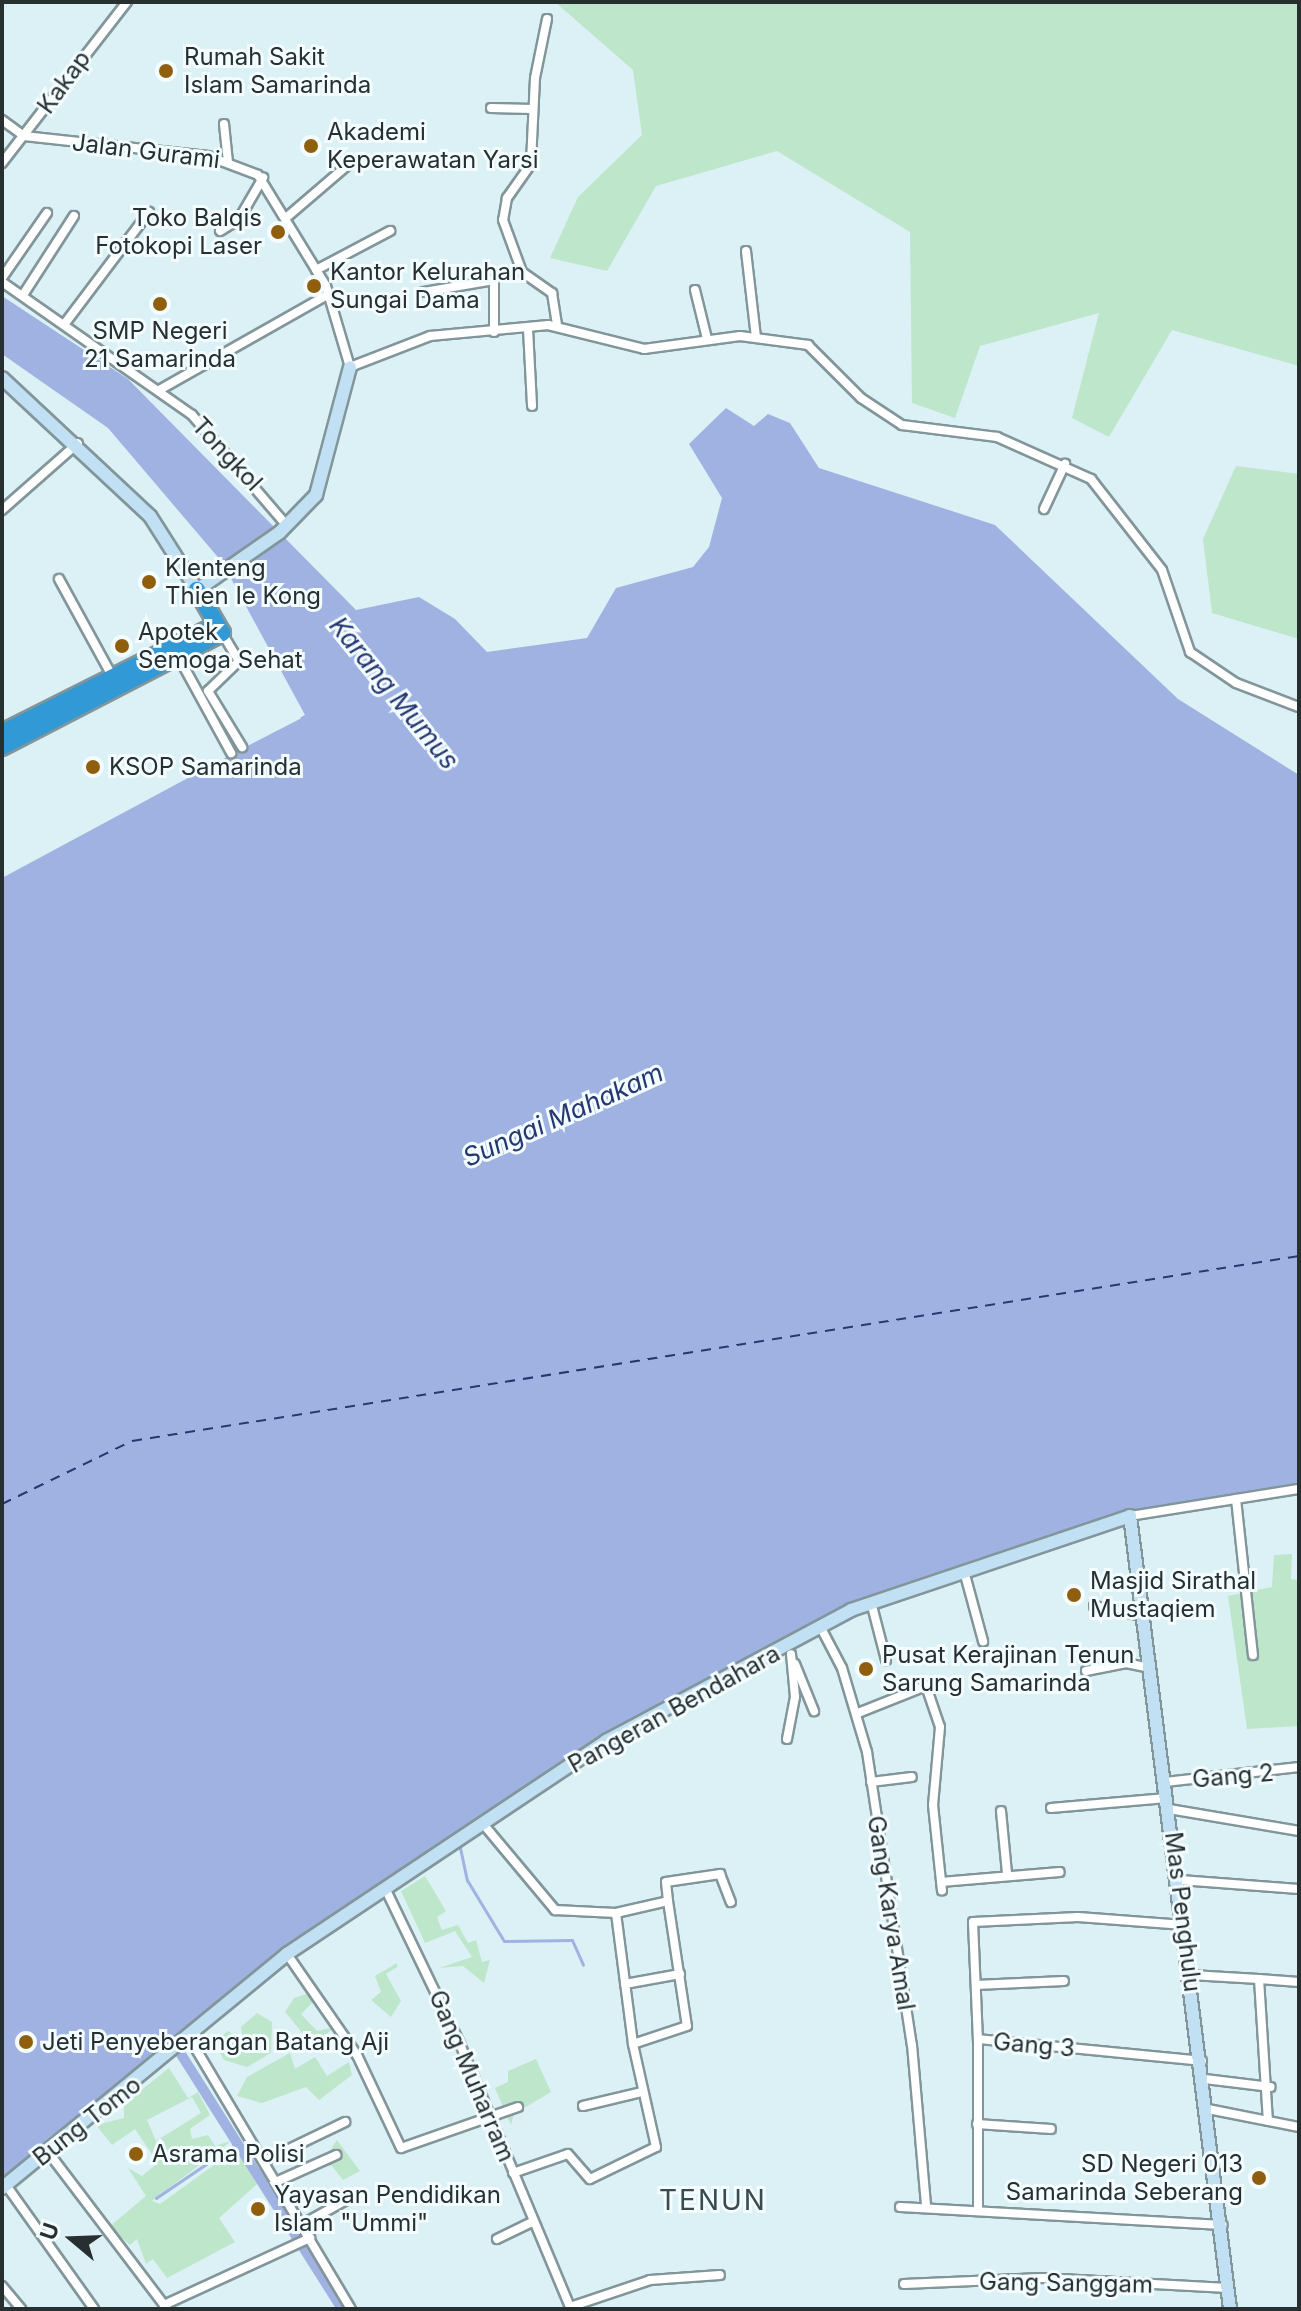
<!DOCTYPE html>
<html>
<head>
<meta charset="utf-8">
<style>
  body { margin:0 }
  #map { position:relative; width:1301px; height:2311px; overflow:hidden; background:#dbf1f6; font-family:Inter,sans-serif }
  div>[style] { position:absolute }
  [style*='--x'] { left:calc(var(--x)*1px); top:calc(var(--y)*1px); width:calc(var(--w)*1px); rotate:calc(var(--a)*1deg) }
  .green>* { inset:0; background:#bde6cb }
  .water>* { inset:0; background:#a0b2e2 }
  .pier>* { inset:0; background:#dbf1f6; transform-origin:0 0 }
  .stream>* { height:3px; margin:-1.5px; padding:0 1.5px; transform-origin:1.5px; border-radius:1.5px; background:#a0b2e2 }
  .canal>* { height:10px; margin:-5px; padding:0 5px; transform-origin:5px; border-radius:5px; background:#a0b2e2 }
  .ferry>* { height:2px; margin-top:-1px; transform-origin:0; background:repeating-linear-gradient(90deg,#263771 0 10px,transparent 0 18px) }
  .roads { filter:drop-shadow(2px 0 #82969a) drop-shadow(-2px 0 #82969a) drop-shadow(0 2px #82969a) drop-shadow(0 -2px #82969a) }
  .street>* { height:8px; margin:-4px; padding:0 4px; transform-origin:4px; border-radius:4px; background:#fff }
  .secondary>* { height:12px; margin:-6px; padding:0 6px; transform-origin:6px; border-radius:6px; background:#c2e0f3 }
  .highway>* { height:16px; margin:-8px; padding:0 8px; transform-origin:8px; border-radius:8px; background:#3299d7 }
  .dots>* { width:22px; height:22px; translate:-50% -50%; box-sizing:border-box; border:4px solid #f3fcfe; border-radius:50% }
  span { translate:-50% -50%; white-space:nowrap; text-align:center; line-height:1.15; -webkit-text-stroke:6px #f3fcfe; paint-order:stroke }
  .poi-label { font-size:24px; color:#272f31 }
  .left { translate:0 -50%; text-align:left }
  .right { translate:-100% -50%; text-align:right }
  .street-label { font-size:24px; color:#272f31 }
  .water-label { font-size:26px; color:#263771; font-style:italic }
  .quarter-label { font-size:28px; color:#394b4f; letter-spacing:2px }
  .frame { position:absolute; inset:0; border:4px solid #272f31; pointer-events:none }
  .north { position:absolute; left:32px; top:2199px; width:80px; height:80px; -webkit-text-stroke:6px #f3fcfe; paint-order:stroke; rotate:289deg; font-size:22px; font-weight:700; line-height:32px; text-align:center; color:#272f31 }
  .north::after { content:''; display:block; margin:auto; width:28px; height:36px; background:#272f31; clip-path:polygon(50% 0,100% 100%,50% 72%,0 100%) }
</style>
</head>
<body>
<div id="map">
  <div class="green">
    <i style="clip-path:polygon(555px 2px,1299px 2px,1299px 366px,1172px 330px,1109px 437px,1072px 418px,1099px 313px,980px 346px,955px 418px,912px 403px,910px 232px,777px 151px,656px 186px,607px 271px,550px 258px,578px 197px,642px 135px,633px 70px)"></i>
    <i style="clip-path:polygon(1236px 466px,1299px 474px,1299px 639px,1212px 613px,1203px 539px)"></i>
    <i style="clip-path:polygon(1292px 1554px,1291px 1579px,1299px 1580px,1299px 1726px,1247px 1729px,1228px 1596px,1272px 1587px,1274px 1555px)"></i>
    <i style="clip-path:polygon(425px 1876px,446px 1911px,437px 1917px,442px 1930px,458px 1925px,468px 1943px,476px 1940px,482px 1962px,490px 1960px,484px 1983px,463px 1966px,439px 1968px,472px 1957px,455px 1931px,425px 1943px,401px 1891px)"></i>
    <i style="clip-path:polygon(397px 1963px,397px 1967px,386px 1974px,401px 2001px,391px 2017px,371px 2000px,381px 1992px,375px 1976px)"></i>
    <i style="clip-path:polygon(310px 1993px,315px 2000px,301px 2014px,317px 2031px,335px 2027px,325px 2035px,331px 2047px,319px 2053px,285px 2012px,294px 1998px)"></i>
    <i style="clip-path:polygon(257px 2013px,272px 2022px,271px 2053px,247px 2067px,224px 2060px,214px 2042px,228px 2031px,243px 2041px,241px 2027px)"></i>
    <i style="clip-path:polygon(290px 2053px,295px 2069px,315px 2057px,327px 2076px,349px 2062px,352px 2075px,319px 2100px,306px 2087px,262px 2103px,237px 2096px,247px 2077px)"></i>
    <i style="clip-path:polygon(536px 2059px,551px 2092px,514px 2114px,511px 2125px,495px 2088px,508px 2082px,508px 2071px)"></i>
    <i style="clip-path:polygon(evenodd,169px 2068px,188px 2098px,198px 2092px,210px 2115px,190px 2129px,192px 2139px,208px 2135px,215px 2146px,231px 2141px,152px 2201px,160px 2204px,236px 2149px,257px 2184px,219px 2218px,235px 2242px,167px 2278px,153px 2259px,146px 2264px,137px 2239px,130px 2245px,109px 2227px,146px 2196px,128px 2168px,142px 2176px,158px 2163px,135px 2129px,112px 2145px,96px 2125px,124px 2118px,124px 2104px,169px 2068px,192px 2097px,201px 2113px,156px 2141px,147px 2120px,192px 2097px)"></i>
    <i style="clip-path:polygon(337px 2140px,360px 2171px,343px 2180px,332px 2166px,320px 2166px)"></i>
  </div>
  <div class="water">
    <i style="clip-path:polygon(2px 296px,128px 379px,356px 610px,419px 597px,455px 619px,487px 652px,587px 638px,616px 588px,693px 567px,709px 547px,722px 498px,689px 444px,726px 408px,754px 426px,768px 414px,790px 423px,819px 468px,995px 525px,1178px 699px,1299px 775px,1299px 1487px,1172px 1506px,846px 1609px,605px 1738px,339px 1916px,2px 2182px,2px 878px,305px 715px,222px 562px,108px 428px,2px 354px)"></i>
  </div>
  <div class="pier">
    <i style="left:299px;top:715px;width:4px;height:336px;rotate:63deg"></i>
  </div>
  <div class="stream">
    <i style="--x:459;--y:1843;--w:38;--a:78"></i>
    <i style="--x:467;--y:1880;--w:71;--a:58.8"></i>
    <i style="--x:504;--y:1941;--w:68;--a:-0.8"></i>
    <i style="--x:572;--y:1940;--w:27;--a:66"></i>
    <i style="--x:156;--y:2198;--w:98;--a:-34.2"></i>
  </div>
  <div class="canal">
    <i style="--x:172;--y:2040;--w:318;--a:57.7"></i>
  </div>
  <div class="ferry">
    <i style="--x:2;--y:1504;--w:144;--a:-25.9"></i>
    <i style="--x:132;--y:1441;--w:1182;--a:-9.01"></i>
  </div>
  <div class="roads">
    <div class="street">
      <i style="--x:547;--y:19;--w:60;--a:101.5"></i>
      <i style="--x:535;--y:78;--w:86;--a:92.7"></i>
      <i style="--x:531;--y:164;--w:42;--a:125.2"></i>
      <i style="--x:507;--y:198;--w:22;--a:100"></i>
      <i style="--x:503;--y:220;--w:55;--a:69.9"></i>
      <i style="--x:522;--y:272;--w:37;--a:35"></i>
      <i style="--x:552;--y:293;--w:33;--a:81"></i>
      <i style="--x:491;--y:108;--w:41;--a:1.4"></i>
      <i style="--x:2;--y:120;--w:27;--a:36"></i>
      <i style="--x:24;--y:136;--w:185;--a:6.2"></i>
      <i style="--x:208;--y:156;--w:53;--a:20.8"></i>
      <i style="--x:258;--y:175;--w:130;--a:58.5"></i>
      <i style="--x:326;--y:286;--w:84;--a:73.5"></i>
      <i style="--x:350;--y:367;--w:86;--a:-21.2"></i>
      <i style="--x:430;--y:336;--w:119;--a:-5.3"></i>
      <i style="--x:548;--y:325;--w:99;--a:14"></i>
      <i style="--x:644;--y:349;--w:97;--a:-7.7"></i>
      <i style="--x:740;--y:336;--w:69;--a:7.5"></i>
      <i style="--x:808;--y:345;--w:75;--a:45"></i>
      <i style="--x:861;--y:398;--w:49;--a:33.4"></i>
      <i style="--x:902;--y:425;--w:96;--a:7.2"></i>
      <i style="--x:997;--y:437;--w:103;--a:24.1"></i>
      <i style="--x:1091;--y:479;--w:115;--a:52"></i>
      <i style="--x:1162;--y:570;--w:87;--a:71.1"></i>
      <i style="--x:1190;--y:652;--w:55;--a:34"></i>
      <i style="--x:1236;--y:683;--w:67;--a:20.9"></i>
      <i style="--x:224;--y:124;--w:37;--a:84"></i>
      <i style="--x:2;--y:163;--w:204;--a:-52.2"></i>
      <i style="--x:287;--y:217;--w:83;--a:-40.6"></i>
      <i style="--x:220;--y:231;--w:22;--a:-32"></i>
      <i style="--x:239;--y:219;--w:48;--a:-59.7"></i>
      <i style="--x:746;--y:251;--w:87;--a:83.4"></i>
      <i style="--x:316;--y:270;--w:84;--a:-27.8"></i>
      <i style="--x:2;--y:278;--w:79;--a:-55.3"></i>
      <i style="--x:2;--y:282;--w:232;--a:35"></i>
      <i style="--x:192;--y:415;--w:146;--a:49.4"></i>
      <i style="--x:695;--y:290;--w:50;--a:76.2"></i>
      <i style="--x:424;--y:292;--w:71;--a:-9.7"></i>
      <i style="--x:494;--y:280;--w:52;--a:90"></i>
      <i style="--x:23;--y:295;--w:94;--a:-57.2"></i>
      <i style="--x:66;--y:322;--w:138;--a:-53"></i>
      <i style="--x:528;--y:329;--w:77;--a:87"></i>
      <i style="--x:161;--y:389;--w:193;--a:-29.5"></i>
      <i style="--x:1044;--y:509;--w:50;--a:-65"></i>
      <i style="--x:2;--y:510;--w:101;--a:-41.4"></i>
      <i style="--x:59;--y:579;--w:108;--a:61.3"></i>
      <i style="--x:222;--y:633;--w:33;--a:59"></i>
      <i style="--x:239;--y:661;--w:43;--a:135.9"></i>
      <i style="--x:208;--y:691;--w:66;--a:58.7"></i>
      <i style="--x:178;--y:656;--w:111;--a:61.3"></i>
      <i style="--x:1236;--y:1499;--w:157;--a:83.8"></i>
      <i style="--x:1130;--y:1516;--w:171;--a:-9.1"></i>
      <i style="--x:964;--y:1571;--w:73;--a:74.8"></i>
      <i style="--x:871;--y:1602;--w:60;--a:75.5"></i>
      <i style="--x:1094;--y:1606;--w:50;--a:11.5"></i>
      <i style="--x:821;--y:1628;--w:45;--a:62.3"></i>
      <i style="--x:842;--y:1668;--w:88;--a:73.4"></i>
      <i style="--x:867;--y:1752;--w:296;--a:81.3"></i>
      <i style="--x:912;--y:2045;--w:162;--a:85"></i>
      <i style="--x:795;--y:1664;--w:51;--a:68"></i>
      <i style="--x:1086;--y:1671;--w:41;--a:-11.3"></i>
      <i style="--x:1126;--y:1663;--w:25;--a:12"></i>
      <i style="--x:858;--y:1713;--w:73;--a:-21.7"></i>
      <i style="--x:926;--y:1686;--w:43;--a:71.1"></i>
      <i style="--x:940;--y:1727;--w:78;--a:95.1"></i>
      <i style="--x:933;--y:1805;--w:86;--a:84"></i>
      <i style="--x:787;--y:1739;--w:43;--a:-79.2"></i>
      <i style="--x:795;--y:1697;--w:43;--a:-95.3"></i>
      <i style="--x:871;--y:1782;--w:41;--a:-7"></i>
      <i style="--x:1165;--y:1782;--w:135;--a:-6.4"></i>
      <i style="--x:1051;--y:1808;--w:116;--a:-4.9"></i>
      <i style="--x:1169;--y:1809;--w:132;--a:9.6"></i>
      <i style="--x:1001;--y:1811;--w:62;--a:84.5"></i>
      <i style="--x:484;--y:1825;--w:111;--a:50.1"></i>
      <i style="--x:555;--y:1910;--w:61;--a:2.8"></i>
      <i style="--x:616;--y:1913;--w:53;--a:-13"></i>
      <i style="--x:668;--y:1901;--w:126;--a:81.4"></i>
      <i style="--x:687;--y:2026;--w:57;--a:161.6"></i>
      <i style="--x:1180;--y:1880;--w:119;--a:4.3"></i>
      <i style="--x:941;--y:1882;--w:119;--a:-4.8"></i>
      <i style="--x:386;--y:1890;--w:171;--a:64.3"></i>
      <i style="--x:460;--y:2044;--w:287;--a:67.3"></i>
      <i style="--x:668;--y:1901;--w:19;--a:-96"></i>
      <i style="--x:666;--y:1882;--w:55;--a:-8.4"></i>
      <i style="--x:720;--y:1874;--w:30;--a:69"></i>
      <i style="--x:1184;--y:1925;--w:106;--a:-175.7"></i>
      <i style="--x:1078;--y:1917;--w:105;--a:177.3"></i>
      <i style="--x:973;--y:1922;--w:117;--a:87.6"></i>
      <i style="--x:978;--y:2039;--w:225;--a:5.6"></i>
      <i style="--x:287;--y:1954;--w:123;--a:55.3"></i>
      <i style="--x:357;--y:2055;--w:103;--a:64.7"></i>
      <i style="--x:401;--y:2148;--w:124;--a:-19.3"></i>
      <i style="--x:1191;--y:1975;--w:68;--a:3.4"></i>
      <i style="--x:1259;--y:1979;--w:142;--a:86.4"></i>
      <i style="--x:1259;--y:1979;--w:40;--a:4.3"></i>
      <i style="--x:625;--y:1984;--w:56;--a:-10.3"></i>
      <i style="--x:976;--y:1985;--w:88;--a:-2.6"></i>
      <i style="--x:190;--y:2039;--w:314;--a:59.2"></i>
      <i style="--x:978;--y:2039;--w:170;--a:90"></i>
      <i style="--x:1205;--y:2079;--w:66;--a:6.9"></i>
      <i style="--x:583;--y:2106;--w:61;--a:-13.3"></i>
      <i style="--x:1208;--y:2109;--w:93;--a:11.2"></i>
      <i style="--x:977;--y:2124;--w:74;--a:3.9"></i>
      <i style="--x:48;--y:2152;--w:197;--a:52.8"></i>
      <i style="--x:266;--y:2160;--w:88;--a:-25.7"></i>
      <i style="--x:513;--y:2173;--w:58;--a:-19.1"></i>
      <i style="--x:568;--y:2154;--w:33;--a:49"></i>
      <i style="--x:590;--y:2179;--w:73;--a:-25.9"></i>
      <i style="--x:656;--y:2147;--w:106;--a:-102.6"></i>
      <i style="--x:633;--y:2044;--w:132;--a:-97.4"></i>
      <i style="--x:278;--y:2181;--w:64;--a:-24.1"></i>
      <i style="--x:6;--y:2185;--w:152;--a:54.6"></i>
      <i style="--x:900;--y:2207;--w:323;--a:3.2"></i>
      <i style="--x:303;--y:2224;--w:51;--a:-29.1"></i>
      <i style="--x:497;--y:2239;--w:41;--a:-25.9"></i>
      <i style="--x:904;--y:2284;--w:138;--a:-2.5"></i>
      <i style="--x:1042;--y:2278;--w:186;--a:3.1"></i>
      <i style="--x:2;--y:2286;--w:30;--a:50"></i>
      <i style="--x:164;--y:2305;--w:161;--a:-24.7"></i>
      <i style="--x:570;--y:2307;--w:84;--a:-18.6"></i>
      <i style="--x:650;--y:2280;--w:70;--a:-4.1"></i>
    </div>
    <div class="secondary">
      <i style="--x:2;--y:378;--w:202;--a:43"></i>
      <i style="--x:150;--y:516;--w:88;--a:57.6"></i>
      <i style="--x:197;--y:590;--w:101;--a:-34.9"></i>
      <i style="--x:280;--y:532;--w:52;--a:-45.8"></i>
      <i style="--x:316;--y:495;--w:132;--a:-75.1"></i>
      <i style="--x:2;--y:2188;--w:369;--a:-39.4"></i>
      <i style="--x:287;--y:1954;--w:384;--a:-33.7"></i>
      <i style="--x:606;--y:1741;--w:278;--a:-28.1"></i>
      <i style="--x:851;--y:1610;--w:294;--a:-18.6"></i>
      <i style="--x:1130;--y:1516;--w:799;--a:82.81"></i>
    </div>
    <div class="highway">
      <i style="--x:2;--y:733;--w:234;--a:-26.7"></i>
      <i style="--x:2;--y:747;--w:248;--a:-27.4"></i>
      <i style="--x:222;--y:633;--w:50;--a:-120.2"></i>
    </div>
  </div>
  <div class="dots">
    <i style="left:166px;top:71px;background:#905f0e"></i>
    <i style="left:311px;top:146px;background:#905f0e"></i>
    <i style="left:278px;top:232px;background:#905f0e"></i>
    <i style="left:314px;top:286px;background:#905f0e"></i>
    <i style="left:160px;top:304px;background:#905f0e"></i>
    <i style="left:149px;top:582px;background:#905f0e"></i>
    <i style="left:122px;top:646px;background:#905f0e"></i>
    <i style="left:93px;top:767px;background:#905f0e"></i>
    <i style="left:1074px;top:1595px;background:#905f0e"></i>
    <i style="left:866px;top:1669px;background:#905f0e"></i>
    <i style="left:26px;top:2042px;background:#905f0e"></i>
    <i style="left:136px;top:2154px;background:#905f0e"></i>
    <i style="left:1259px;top:2178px;background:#905f0e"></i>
    <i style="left:258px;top:2209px;background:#905f0e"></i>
  </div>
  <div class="poi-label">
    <span class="left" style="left:184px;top:71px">Rumah Sakit<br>Islam Samarinda</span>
    <span class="left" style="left:327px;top:146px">Akademi<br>Keperawatan Yarsi</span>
    <span class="right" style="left:262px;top:232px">Toko Balqis<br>Fotokopi Laser</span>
    <span class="left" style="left:330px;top:286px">Kantor Kelurahan<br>Sungai Dama</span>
    <span style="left:160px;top:345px">SMP Negeri<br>21 Samarinda</span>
    <span class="left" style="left:165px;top:582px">Klenteng<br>Thien Ie Kong</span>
    <span class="left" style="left:138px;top:646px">Apotek<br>Semoga Sehat</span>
    <span class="left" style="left:109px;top:767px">KSOP Samarinda</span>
    <span class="left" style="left:1090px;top:1595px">Masjid Sirathal<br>Mustaqiem</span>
    <span class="left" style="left:882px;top:1669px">Pusat Kerajinan Tenun<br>Sarung Samarinda</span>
    <span class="left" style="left:42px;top:2042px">Jeti Penyeberangan Batang Aji</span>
    <span class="left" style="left:152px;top:2154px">Asrama Polisi</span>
    <span class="right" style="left:1243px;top:2178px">SD Negeri 013<br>Samarinda Seberang</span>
    <span class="left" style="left:274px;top:2209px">Yayasan Pendidikan<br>Islam "Ummi"</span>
  </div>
  <div class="street-label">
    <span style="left:64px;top:82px;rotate:-54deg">Kakap</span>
    <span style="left:146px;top:151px;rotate:7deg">Jalan Gurami</span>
    <span style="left:227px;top:454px;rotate:47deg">Tongkol</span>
    <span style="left:674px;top:1709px;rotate:-29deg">Pangeran Bendahara</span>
    <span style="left:1233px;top:1776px;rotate:-5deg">Gang 2</span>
    <span style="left:1183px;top:1912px;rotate:83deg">Mas Penghulu</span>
    <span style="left:891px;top:1913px;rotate:81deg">Gang Karya Amal</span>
    <span style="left:1034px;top:2045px;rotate:5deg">Gang 3</span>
    <span style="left:472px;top:2076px;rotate:67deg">Gang Muharram</span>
    <span style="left:87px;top:2121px;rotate:-38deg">Bung Tomo</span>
    <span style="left:1066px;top:2283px;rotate:1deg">Gang Sanggam</span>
  </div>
  <div class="water-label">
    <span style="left:394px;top:693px;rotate:51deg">Karang Mumus</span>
    <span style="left:563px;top:1115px;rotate:-24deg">Sungai Mahakam</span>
  </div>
  <div class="quarter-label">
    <span style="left:713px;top:2200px">TENUN</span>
  </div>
  <div class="frame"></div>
  <div class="north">U</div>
</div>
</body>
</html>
